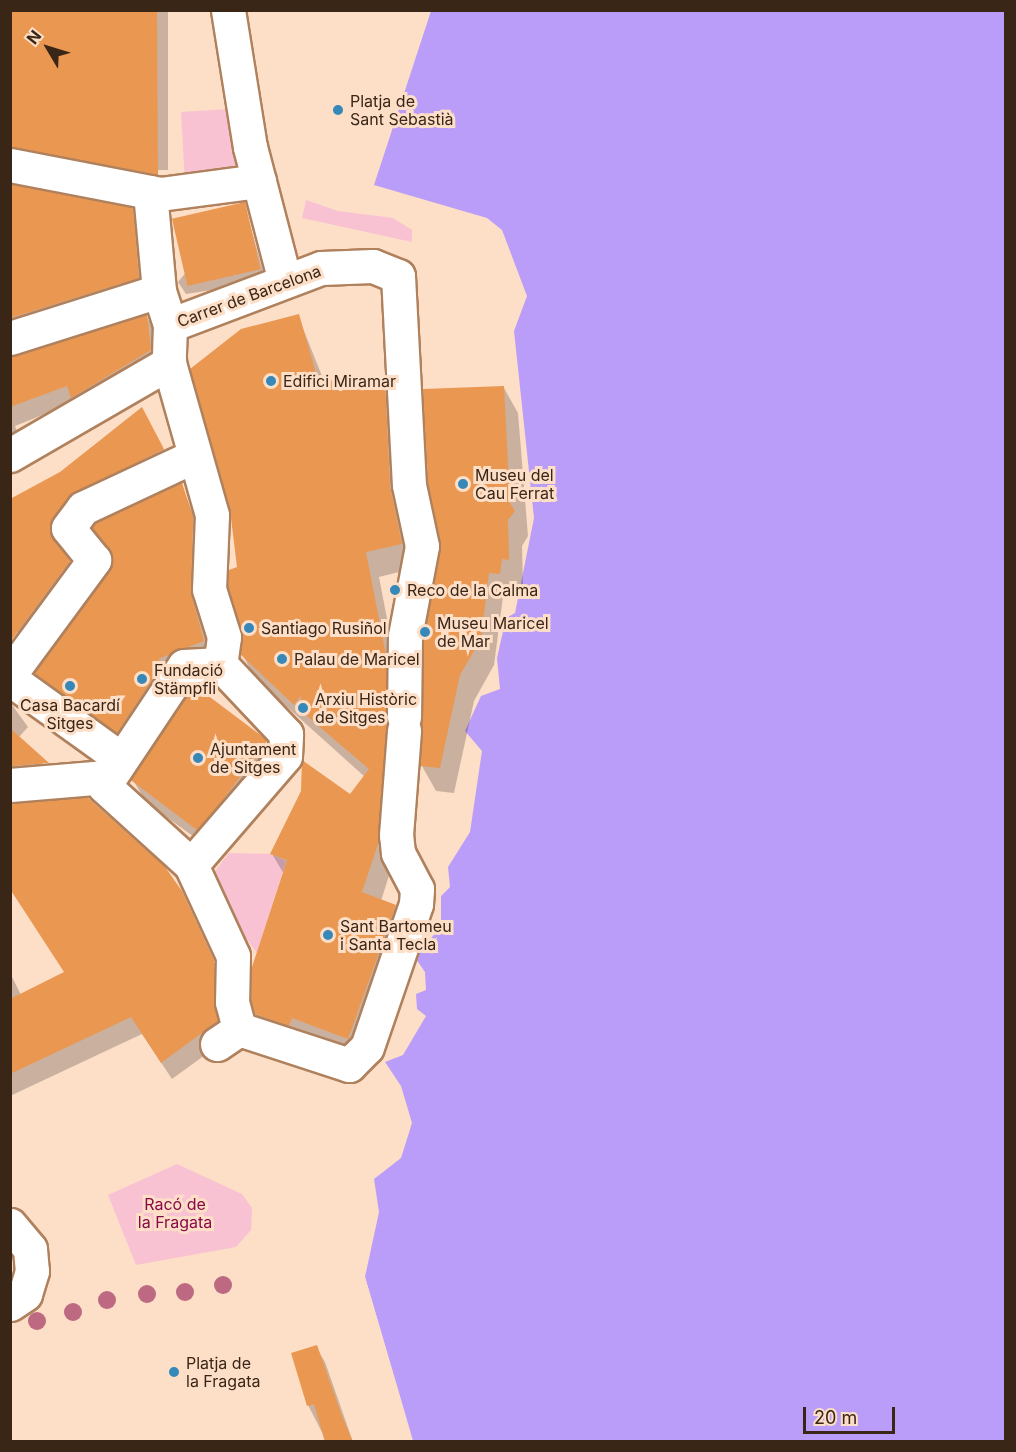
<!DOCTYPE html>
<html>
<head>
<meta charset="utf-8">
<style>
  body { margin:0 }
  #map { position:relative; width:1016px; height:1452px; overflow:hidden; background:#fddec7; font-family:Inter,sans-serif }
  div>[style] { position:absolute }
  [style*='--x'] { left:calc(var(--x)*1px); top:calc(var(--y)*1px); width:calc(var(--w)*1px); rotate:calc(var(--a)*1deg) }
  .green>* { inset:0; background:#f9c2d3 }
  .water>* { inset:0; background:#ba9df8 }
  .pier>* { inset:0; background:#fddec7 }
  .shadow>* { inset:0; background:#0003; transform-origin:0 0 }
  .building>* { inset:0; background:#ea9752; transform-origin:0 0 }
  .roads { filter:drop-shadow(2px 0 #b0815d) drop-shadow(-2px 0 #b0815d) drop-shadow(0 2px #b0815d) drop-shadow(0 -2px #b0815d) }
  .minor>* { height:33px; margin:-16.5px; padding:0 16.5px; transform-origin:16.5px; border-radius:16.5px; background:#fff }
  .trees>* { width:18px; height:18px; margin:-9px; border-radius:50%; background:#bd6982 }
  .dots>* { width:16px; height:16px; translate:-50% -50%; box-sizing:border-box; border:3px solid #fddec7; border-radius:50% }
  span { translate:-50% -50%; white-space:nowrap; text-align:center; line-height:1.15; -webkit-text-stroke:6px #fddec7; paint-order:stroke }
  .poi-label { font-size:16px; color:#3a2617 }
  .left { translate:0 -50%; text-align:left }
  .street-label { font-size:16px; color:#3a2617 }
  .park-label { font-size:16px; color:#88094a }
  .frame { position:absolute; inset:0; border:12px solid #3a2617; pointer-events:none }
  .north { position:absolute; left:18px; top:18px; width:60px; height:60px; -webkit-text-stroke:4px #fddec7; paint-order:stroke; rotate:308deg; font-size:16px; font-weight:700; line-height:24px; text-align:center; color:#3a2617 }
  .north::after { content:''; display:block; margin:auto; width:21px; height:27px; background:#3a2617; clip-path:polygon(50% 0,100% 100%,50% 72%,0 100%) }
  .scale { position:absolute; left:803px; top:1407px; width:92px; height:27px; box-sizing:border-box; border:3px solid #3a2617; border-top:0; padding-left:8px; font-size:18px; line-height:21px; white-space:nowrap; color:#3a2617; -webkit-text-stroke:4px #fddec7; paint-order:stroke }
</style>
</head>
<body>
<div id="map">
  <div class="green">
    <i style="clip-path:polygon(229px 109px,244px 178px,185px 183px,181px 112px)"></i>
    <i style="clip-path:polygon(306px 200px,338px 211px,393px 218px,412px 230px,412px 242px,302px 218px)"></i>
    <i style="clip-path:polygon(229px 853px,270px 854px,286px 861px,257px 953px,212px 892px,211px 876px)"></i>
    <i style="clip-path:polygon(177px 1164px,242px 1194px,252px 1208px,251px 1230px,236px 1247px,136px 1265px,108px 1195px)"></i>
  </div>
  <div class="water">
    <i style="clip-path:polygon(431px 11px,1005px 11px,1005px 1441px,413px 1441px,365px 1277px,379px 1212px,374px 1179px,401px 1158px,412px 1123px,401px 1086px,385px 1062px,403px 1055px,426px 1016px,417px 1009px,416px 994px,426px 990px,425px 972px,416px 959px,422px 938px,429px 941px,441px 925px,441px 896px,450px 887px,448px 867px,470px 832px,482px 751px,465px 731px,481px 696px,500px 689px,497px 658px,506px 618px,515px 613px,534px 518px,514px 331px,527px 296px,502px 230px,487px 218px,374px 185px)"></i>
  </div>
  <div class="pier">
    <i style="clip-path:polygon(365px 1277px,413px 1441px,362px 1278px)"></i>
  </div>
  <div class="shadow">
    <i style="left:10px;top:10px;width:158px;height:160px"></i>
    <i style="clip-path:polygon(10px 186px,132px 209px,142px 227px,148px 295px,10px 341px)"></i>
    <i style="clip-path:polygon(244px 203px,266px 282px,186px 294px,178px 282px)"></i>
    <i style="clip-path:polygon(146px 316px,156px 333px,160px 368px,15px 426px,21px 442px,10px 446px,10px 356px)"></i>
    <i style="clip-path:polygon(298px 316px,324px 381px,384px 383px,398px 408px,415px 568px,379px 577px,399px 681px,391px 869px,381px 901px,395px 907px,409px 931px,365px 1061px,270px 1039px,256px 1014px,284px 874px,272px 854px,350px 796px,365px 777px,256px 679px,242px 654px,238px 568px)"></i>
    <i style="clip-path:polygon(504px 388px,518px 413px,528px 536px,522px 546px,523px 585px,516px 584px,514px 599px,503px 597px,494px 665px,474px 701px,454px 793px,436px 791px,422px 766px)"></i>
    <i style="clip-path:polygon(151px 426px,173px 467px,77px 514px,60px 548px,79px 579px,29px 647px,10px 622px,10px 500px)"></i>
    <i style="clip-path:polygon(181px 484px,202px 536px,213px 658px,127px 749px,79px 715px,54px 679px,114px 564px,94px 528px)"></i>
    <i style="clip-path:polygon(10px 702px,28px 727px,19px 737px,57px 780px,10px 786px)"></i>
    <i style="clip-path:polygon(266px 742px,279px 765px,212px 850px,146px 802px,133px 780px)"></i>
    <i style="clip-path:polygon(175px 887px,223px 979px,227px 1039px,172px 1079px,142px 1034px,10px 1096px,10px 973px,21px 995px,66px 973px)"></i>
    <i style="clip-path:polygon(316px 1347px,325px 1362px,353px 1442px,327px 1442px,308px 1405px)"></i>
  </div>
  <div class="building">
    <i style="clip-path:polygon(10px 10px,157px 10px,158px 175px,10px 147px)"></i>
    <i style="clip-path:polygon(10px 184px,133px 208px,139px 278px,10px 318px)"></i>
    <i style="left:245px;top:202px;width:69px;height:75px;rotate:77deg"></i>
    <i style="clip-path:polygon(147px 314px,151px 350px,71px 398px,67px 386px,10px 407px,10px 356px)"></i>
    <i style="clip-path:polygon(299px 314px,318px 380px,385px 382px,390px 486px,402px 544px,366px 552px,386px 655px,387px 724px,378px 844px,362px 892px,396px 905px,348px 1039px,292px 1018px,289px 1026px,255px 1014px,251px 1000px,252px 967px,287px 860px,270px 854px,301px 791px,302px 760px,350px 794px,369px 769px,301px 711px,301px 696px,294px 705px,240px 654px,242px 632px,228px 587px,229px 570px,237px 567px,230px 510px,190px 369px,241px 329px)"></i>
    <i style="clip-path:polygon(504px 386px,510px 503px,515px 511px,508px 520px,509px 560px,502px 559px,500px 574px,489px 573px,481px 639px,460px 675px,440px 768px,420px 766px,424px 638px,440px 549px,428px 483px,423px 389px)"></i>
    <i style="clip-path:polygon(142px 407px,164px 449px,68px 497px,50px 532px,70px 561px,10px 642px,10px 499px,60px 472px)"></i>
    <i style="clip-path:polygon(182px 483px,193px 517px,191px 594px,204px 641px,158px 659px,163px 663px,117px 733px,34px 673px,112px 564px,109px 549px,92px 528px,95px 523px)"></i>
    <i style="left:194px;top:685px;width:92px;height:114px;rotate:37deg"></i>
    <i style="clip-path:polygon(10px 728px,49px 763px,10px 766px)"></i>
    <i style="clip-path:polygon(87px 797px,165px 867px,182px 891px,214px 960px,218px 1021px,161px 1063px,131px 1017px,10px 1074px,10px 999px,64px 972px,10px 889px,10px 804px)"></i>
    <i style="clip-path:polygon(317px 1345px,342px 1416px,353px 1442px,325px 1442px,314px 1404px,307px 1406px,291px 1353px)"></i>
  </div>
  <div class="roads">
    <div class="minor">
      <i style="--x:228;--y:10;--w:139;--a:80.9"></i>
      <i style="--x:250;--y:147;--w:138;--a:75.4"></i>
      <i style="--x:10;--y:165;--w:153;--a:10.9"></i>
      <i style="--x:160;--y:194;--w:100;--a:-7.5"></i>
      <i style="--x:150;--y:192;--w:99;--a:84.8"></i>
      <i style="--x:159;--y:291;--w:36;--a:72"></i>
      <i style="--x:170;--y:325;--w:38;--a:92"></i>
      <i style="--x:169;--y:363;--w:158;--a:74.2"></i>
      <i style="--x:212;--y:515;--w:74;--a:92.3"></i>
      <i style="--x:209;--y:589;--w:50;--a:72.6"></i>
      <i style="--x:224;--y:637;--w:27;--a:98"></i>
      <i style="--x:170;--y:325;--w:161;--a:-20.7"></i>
      <i style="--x:321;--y:268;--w:52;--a:-2.2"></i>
      <i style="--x:373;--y:266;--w:27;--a:22"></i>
      <i style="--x:398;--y:276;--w:209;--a:87"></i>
      <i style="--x:409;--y:485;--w:62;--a:78"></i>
      <i style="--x:422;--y:546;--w:92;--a:100.7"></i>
      <i style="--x:405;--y:636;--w:81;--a:90.7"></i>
      <i style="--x:10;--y:338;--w:156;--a:-17.5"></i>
      <i style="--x:10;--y:455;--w:184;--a:-30.1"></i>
      <i style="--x:10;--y:674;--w:142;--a:-53.6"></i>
      <i style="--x:94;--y:560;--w:41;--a:-129.1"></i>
      <i style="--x:68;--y:528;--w:25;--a:-53"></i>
      <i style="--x:83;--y:508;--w:120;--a:-25.1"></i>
      <i style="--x:10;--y:679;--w:135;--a:35.7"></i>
      <i style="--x:10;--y:785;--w:96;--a:-4.8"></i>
      <i style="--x:191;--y:865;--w:144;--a:-49.2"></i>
      <i style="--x:285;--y:756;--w:22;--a:-87"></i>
      <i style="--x:286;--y:734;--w:96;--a:-133.3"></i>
      <i style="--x:220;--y:664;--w:36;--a:177"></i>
      <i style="--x:184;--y:666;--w:144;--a:123.7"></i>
      <i style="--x:104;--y:786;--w:118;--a:42.2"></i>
      <i style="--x:191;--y:865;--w:100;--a:65.2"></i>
      <i style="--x:233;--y:956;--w:46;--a:91.2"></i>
      <i style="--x:232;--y:1002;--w:28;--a:75"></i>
      <i style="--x:217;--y:1044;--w:27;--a:-34"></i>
      <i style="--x:239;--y:1029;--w:116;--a:18.1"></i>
      <i style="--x:349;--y:1065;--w:25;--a:-45"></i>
      <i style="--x:367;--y:1047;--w:151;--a:-71.1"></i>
      <i style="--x:416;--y:904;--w:15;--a:-86"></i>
      <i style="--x:417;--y:889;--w:41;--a:-117.8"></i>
      <i style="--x:398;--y:853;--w:18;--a:-96"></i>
      <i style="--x:396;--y:835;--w:105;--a:-85.6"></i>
      <i style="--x:10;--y:1225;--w:31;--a:50"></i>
      <i style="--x:30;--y:1249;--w:22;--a:85"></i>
      <i style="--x:32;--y:1271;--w:24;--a:107"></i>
      <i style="--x:25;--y:1294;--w:18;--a:146"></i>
    </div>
  </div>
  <div class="trees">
    <i style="left:223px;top:1285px"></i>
    <i style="left:185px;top:1292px"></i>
    <i style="left:147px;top:1294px"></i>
    <i style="left:107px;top:1300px"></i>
    <i style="left:73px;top:1312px"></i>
    <i style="left:37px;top:1321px"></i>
  </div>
  <div class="dots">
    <i style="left:338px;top:110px;background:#3588b8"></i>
    <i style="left:271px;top:381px;background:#3588b8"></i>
    <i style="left:463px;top:484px;background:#3588b8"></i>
    <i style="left:395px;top:590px;background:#3588b8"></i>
    <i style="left:249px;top:628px;background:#3588b8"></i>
    <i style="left:425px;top:632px;background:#3588b8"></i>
    <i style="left:282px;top:659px;background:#3588b8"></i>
    <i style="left:142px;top:679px;background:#3588b8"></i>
    <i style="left:70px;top:686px;background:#3588b8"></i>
    <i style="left:303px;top:708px;background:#3588b8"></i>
    <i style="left:198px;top:758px;background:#3588b8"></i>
    <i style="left:328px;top:935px;background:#3588b8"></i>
    <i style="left:174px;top:1372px;background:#3588b8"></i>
  </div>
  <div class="poi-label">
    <span class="left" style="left:350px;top:110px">Platja de<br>Sant Sebastià</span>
    <span class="left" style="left:283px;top:381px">Edifici Miramar</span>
    <span class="left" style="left:475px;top:484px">Museu del<br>Cau Ferrat</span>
    <span class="left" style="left:407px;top:590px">Reco de la Calma</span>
    <span class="left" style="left:437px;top:632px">Museu Maricel<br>de Mar</span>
    <span class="left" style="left:261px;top:628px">Santiago Rusiñol</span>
    <span class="left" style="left:294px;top:659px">Palau de Maricel</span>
    <span class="left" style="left:154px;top:679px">Fundació<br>Stämpfli</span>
    <span class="left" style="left:315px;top:708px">Arxiu Històric<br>de Sitges</span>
    <span style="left:70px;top:714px">Casa Bacardí<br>Sitges</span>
    <span class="left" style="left:210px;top:758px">Ajuntament<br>de Sitges</span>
    <span class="left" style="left:340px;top:935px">Sant Bartomeu<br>i Santa Tecla</span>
    <span class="left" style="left:186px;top:1372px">Platja de<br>la Fragata</span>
  </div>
  <div class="street-label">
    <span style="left:249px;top:296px;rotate:-20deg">Carrer de Barcelona</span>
  </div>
  <div class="park-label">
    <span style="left:175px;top:1213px">Racó de<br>la Fragata</span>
  </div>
  <div class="frame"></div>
  <div class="north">N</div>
  <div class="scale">20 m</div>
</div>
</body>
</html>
